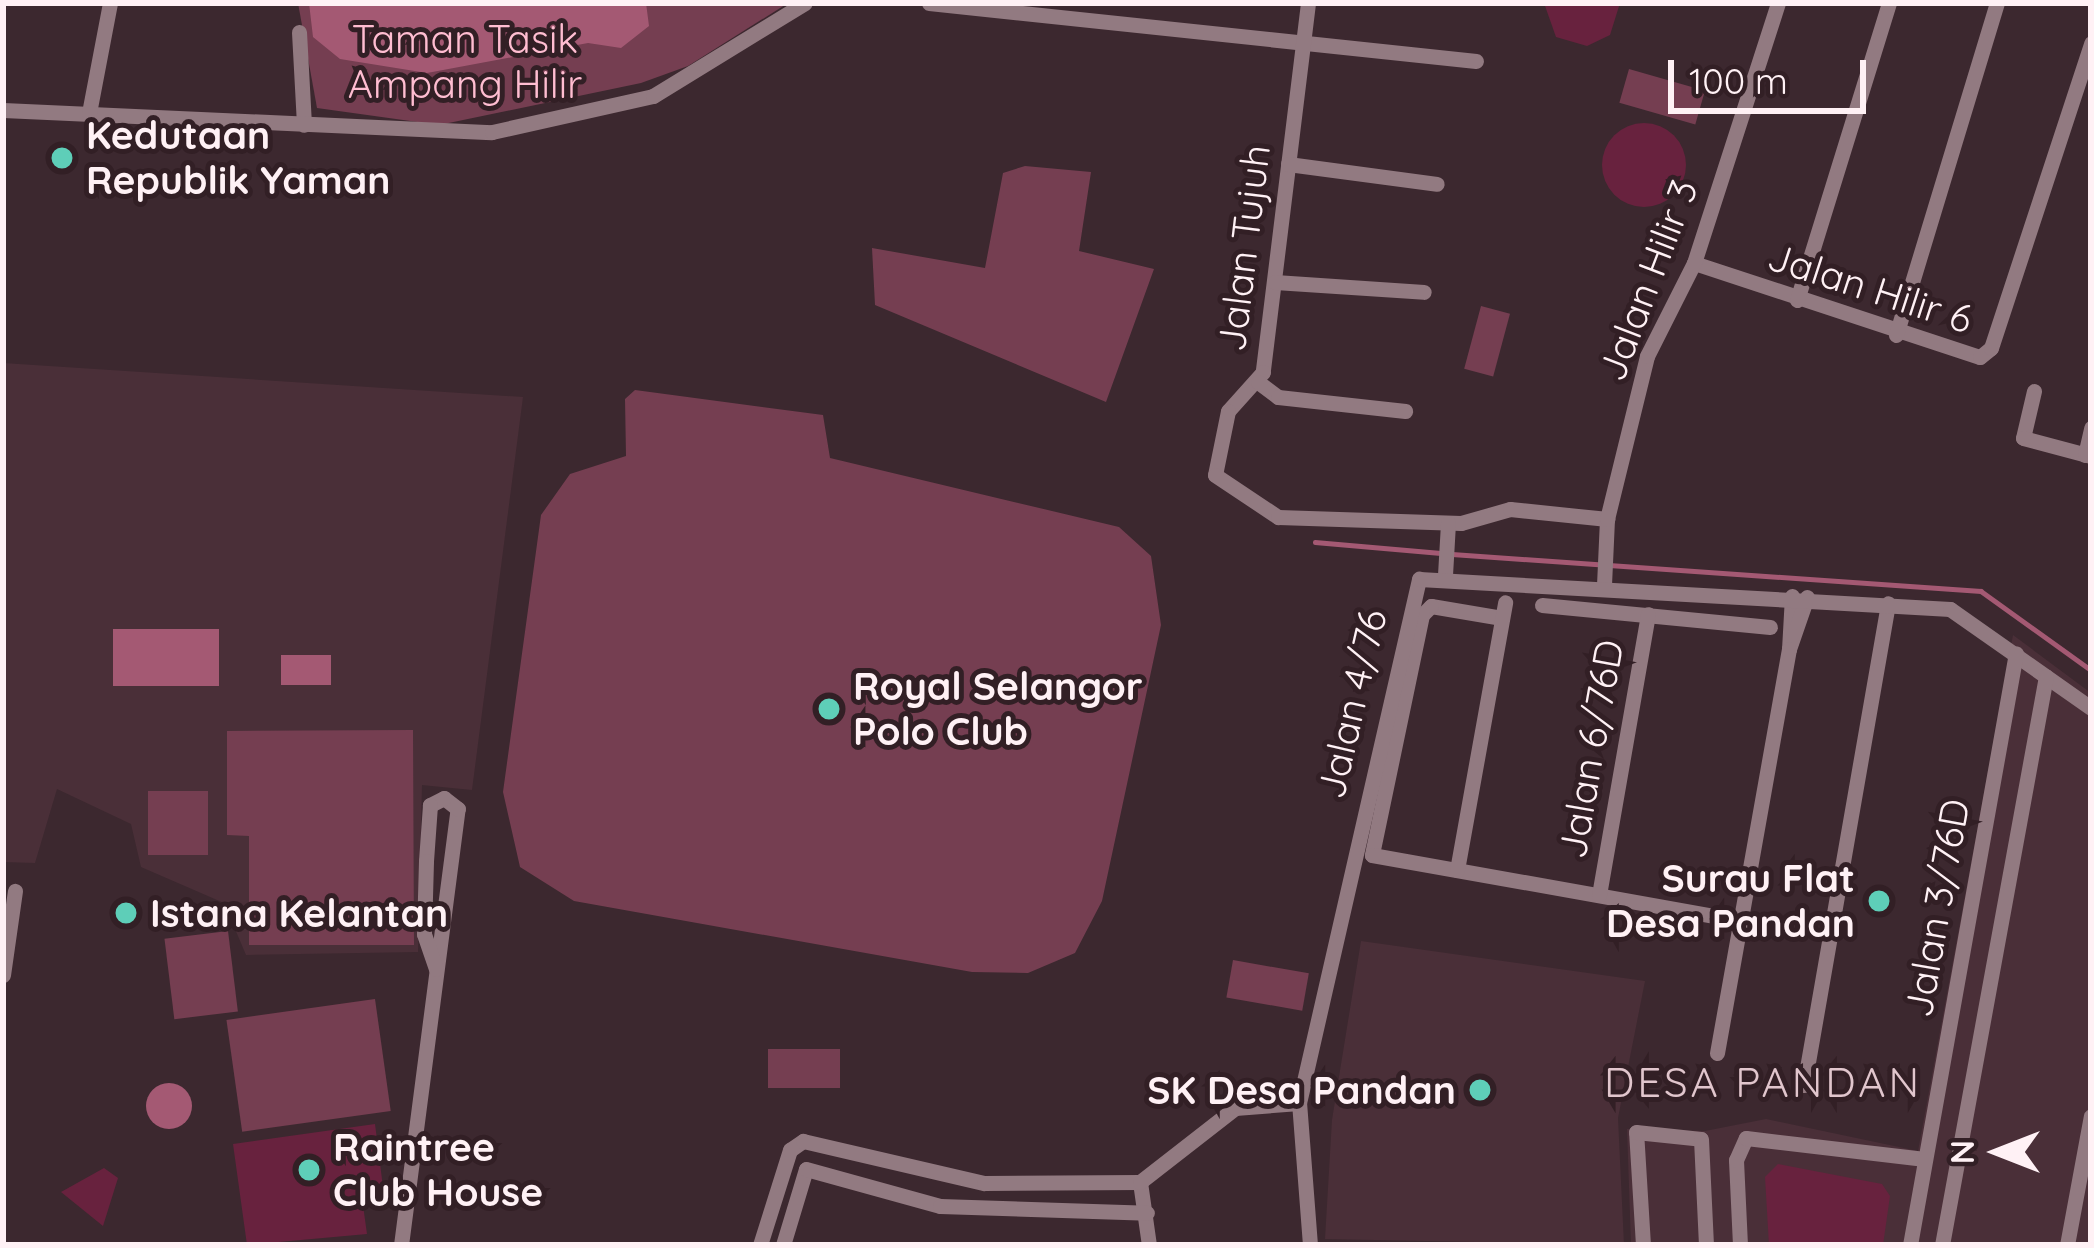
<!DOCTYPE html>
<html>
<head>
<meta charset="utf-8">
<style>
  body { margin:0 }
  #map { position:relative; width:2094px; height:1248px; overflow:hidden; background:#3c282f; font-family:Quicksand,sans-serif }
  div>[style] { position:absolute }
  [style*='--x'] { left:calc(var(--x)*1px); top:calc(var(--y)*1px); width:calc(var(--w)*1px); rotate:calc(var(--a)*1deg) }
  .built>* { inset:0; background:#4a2f38 }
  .green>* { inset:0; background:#753e51; transform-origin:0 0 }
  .water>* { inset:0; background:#a45973; transform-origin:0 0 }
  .round { border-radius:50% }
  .stream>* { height:4.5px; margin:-2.25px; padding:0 2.25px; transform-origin:2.25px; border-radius:2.25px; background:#a45973 }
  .building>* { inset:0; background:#68223e }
  .minor>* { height:15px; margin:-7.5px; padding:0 7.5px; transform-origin:7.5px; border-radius:7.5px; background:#927a81 }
  .dots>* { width:33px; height:33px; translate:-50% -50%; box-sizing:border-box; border:6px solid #321f25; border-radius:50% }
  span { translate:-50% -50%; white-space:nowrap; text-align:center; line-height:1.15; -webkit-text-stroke:10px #321f25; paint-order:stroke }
  .park-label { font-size:39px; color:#ffbdd1 }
  .poi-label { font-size:39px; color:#fff1f5; font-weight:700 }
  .left { translate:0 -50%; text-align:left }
  .right { translate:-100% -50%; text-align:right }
  .street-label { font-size:39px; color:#fff1f5 }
  .neighbourhood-label { font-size:42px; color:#e1c6cd; letter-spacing:3px }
  .frame { position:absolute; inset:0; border:6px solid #fff1f5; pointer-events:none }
  .north { position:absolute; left:1938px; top:1092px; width:120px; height:120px; -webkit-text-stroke:9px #321f25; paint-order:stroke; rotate:270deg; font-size:33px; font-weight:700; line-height:48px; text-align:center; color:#fff1f5 }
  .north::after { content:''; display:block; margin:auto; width:42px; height:54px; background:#fff1f5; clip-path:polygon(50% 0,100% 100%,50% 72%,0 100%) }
  .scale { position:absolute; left:1668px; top:60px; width:198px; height:54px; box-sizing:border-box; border:6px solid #fff1f5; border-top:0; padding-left:15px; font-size:36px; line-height:42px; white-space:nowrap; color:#fff1f5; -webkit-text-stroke:9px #321f25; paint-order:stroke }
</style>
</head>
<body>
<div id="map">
  <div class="built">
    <i style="clip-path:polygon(3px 363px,523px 397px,472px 790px,422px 785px,418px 952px,246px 955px,224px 903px,141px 867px,131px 824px,57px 789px,35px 863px,3px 862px)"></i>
    <i style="clip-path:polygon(2013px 635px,2091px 693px,2091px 1245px,1631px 1245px,1627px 1129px,1705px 1131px,1766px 1119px,1918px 1151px)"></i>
    <i style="clip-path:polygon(1361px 941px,1645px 981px,1618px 1118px,1624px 1245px,1325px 1239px,1332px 1120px)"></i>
  </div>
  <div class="green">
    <i style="clip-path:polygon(298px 3px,788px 3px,688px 66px,641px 83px,439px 125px,317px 108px)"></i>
    <i style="left:1629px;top:69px;width:79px;height:35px;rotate:16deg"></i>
    <i style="clip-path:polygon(1025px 166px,1091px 172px,1079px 251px,1154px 269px,1106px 402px,875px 305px,872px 248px,985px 268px,1003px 173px)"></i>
    <i style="left:1481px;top:306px;width:30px;height:65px;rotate:15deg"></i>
    <i style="clip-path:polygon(635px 390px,823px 415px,830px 458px,1119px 527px,1151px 556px,1161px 625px,1102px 901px,1075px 953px,1028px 973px,972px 972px,574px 901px,520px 867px,503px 792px,541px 515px,570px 474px,626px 456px,625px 399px)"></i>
    <i style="clip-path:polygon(413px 730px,414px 945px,249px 945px,249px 836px,227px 835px,227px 731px)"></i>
    <i style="left:148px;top:791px;width:60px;height:64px"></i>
    <i style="left:228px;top:931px;width:81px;height:64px;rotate:83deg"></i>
    <i style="left:1233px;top:960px;width:77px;height:38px;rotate:10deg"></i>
    <i style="left:375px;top:999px;width:113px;height:150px;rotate:82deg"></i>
    <i style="left:768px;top:1049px;width:72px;height:39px"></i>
  </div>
  <div class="water">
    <i style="clip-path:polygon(309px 3px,646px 3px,649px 26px,621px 48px,588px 43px,427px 73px,340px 59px,313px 37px)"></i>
    <i style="left:113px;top:629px;width:106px;height:57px"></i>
    <i style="left:281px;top:655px;width:50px;height:30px"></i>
    <i class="round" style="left:146px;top:1083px;width:46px;height:46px"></i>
  </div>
  <div class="stream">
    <i style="--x:1315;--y:542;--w:126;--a:5"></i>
    <i style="--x:1452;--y:554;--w:530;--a:4"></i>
    <i style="--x:1981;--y:591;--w:135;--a:35.7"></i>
  </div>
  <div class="building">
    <i style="clip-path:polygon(1544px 3px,1620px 3px,1610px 35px,1587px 46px,1556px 37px)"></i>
    <i class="round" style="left:1602px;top:123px;width:84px;height:84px"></i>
    <i style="clip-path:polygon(375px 1124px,384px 1195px,362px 1198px,367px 1234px,247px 1245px,233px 1144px)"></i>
    <i style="clip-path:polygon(1778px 1164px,1882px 1184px,1890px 1196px,1883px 1245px,1769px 1245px,1765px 1177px)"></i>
    <i style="clip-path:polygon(104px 1168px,118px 1178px,103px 1226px,61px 1192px)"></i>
  </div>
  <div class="minor">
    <i style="--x:929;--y:3;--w:550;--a:6.05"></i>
    <i style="--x:1308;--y:3;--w:372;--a:97"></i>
    <i style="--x:1263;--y:372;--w:52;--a:131.9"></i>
    <i style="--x:1228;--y:411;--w:65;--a:101.5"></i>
    <i style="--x:1215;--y:475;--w:76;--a:33.7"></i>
    <i style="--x:1278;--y:517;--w:183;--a:1.9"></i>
    <i style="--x:1461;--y:523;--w:51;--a:-15.9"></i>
    <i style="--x:1510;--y:509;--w:98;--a:5.9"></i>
    <i style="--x:299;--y:32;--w:93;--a:86.9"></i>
    <i style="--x:3;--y:110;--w:489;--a:2.6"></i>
    <i style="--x:492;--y:132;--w:165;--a:-12.6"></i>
    <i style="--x:653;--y:96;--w:178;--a:-31.5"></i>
    <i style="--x:89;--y:113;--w:112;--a:-79.2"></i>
    <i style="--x:1288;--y:164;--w:150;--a:7.6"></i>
    <i style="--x:1694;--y:263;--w:301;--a:18.2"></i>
    <i style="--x:1980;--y:357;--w:14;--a:-39"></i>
    <i style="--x:1991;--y:348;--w:321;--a:-71.8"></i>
    <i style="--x:1275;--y:282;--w:149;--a:3.8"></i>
    <i style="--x:1797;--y:300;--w:311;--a:-72.8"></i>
    <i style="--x:1896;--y:335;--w:347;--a:-73.1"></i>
    <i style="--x:1258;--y:382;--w:25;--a:37"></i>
    <i style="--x:1278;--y:397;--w:128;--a:6.3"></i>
    <i style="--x:2034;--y:391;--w:48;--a:103.2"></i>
    <i style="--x:2023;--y:438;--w:70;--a:14.8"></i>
    <i style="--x:2085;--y:455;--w:28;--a:-77"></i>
    <i style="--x:1445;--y:575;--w:52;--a:-86.7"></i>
    <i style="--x:1604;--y:585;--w:66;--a:-87.4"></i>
    <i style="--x:1607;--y:519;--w:168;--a:-76.2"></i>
    <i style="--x:1647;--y:356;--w:104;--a:-63.2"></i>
    <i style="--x:1694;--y:263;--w:273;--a:-72.1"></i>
    <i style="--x:1792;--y:596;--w:53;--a:93.2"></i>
    <i style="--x:1789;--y:649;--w:55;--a:-70.9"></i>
    <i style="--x:1542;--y:605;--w:229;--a:5.5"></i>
    <i style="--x:1502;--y:618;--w:72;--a:-170.4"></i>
    <i style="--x:1431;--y:606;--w:13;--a:135"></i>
    <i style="--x:1422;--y:615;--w:245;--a:101.8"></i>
    <i style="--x:1372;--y:855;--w:375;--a:10.1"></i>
    <i style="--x:1457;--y:870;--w:272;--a:-79.8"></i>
    <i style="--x:1599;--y:895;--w:285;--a:-80.1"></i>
    <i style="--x:3;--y:975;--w:85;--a:-81.9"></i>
    <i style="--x:1717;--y:1053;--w:410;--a:-79.9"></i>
    <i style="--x:1804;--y:1085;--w:489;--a:-80.1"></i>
    <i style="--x:1140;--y:1182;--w:64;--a:81.9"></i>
    <i style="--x:401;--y:1245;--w:440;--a:-82.6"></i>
    <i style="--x:458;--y:809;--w:18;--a:-142"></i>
    <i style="--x:444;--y:798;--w:16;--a:153"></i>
    <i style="--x:430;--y:805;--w:56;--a:94.1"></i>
    <i style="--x:426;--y:861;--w:73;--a:91.6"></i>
    <i style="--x:424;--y:934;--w:37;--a:71"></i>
    <i style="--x:760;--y:1245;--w:100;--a:-72.5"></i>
    <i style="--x:790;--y:1150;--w:16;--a:-35"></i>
    <i style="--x:803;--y:1141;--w:186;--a:13.1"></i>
    <i style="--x:984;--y:1183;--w:156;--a:-0.4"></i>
    <i style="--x:1140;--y:1182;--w:120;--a:-37.9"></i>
    <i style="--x:1235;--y:1108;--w:64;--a:-4.5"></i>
    <i style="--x:783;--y:1245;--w:79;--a:-73.2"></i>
    <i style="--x:806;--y:1169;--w:139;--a:15.4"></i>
    <i style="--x:940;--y:1206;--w:207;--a:1.9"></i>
    <i style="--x:1310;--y:1245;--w:142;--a:-94.4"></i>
    <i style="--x:1299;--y:1103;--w:538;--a:-77.1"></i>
    <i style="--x:1419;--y:579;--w:532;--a:3.23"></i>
    <i style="--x:1950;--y:609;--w:172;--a:35.1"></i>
    <i style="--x:1643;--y:1245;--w:113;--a:-93.5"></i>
    <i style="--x:1636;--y:1132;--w:65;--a:6.1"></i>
    <i style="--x:1701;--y:1139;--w:106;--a:87.3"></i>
    <i style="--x:1740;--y:1245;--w:85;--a:-92.7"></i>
    <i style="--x:1736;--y:1160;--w:24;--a:-66"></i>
    <i style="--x:1746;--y:1138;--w:180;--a:6.7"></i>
    <i style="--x:1910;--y:1245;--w:601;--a:-79.85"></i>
    <i style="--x:1942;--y:1245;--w:578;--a:-79.64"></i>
    <i style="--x:2067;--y:1245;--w:131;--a:-79.5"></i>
  </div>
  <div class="dots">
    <i style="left:62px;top:158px;background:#5eceb8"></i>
    <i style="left:829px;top:709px;background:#5eceb8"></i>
    <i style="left:1879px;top:901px;background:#5eceb8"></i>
    <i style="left:126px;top:913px;background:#5eceb8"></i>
    <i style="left:1480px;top:1090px;background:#5eceb8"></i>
    <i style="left:309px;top:1170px;background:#5eceb8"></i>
  </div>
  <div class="park-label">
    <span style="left:465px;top:62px">Taman Tasik<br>Ampang Hilir</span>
  </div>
  <div class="poi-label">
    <span class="left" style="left:86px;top:158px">Kedutaan<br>Republik Yaman</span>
    <span class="left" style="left:853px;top:709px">Royal Selangor<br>Polo Club</span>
    <span class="right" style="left:1855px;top:901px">Surau Flat<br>Desa Pandan</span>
    <span class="left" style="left:150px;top:913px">Istana Kelantan</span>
    <span class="right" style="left:1456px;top:1090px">SK Desa Pandan</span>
    <span class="left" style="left:333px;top:1170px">Raintree<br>Club House</span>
  </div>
  <div class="street-label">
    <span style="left:1244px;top:248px;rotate:-83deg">Jalan Tujuh</span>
    <span style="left:1648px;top:280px;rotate:-69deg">Jalan Hilir 3</span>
    <span style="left:1870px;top:288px;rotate:18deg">Jalan Hilir 6</span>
    <span style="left:1352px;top:704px;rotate:-77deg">Jalan 4/76</span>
    <span style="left:1591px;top:749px;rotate:-80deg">Jalan 6/76D</span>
    <span style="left:1937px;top:908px;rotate:-80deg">Jalan 3/76D</span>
  </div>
  <div class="neighbourhood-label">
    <span style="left:1763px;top:1082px">DESA PANDAN</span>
  </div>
  <div class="frame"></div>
  <div class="north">N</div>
  <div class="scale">100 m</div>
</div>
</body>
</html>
